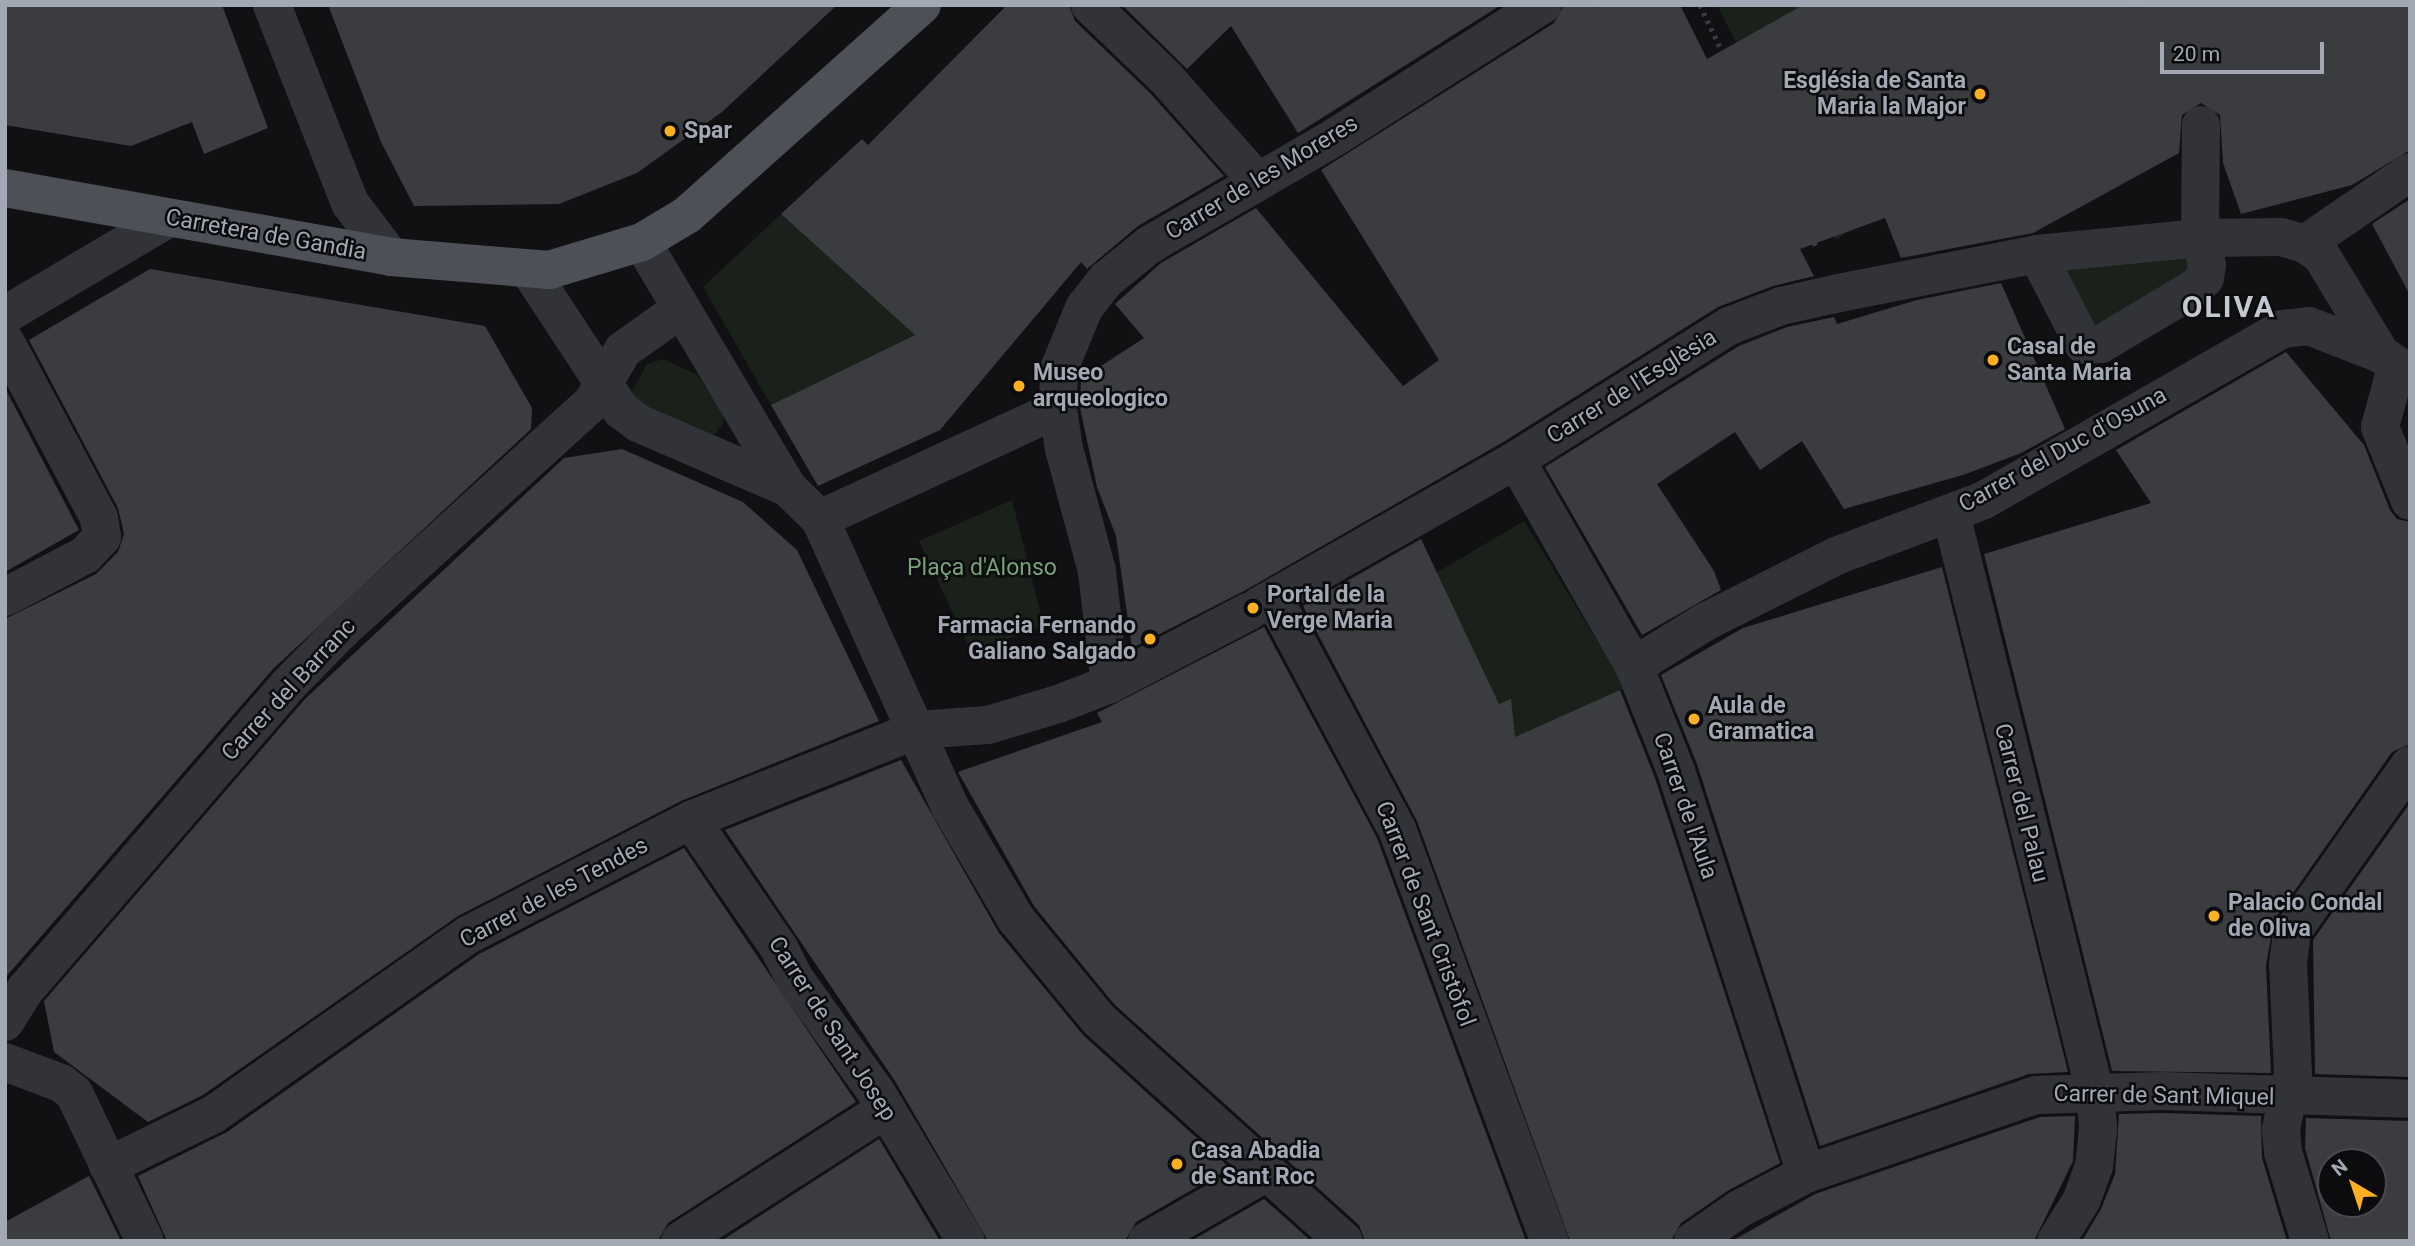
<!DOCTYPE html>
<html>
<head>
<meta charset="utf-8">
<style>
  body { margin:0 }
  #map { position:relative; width:2415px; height:1246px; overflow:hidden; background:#111113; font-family:Roboto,sans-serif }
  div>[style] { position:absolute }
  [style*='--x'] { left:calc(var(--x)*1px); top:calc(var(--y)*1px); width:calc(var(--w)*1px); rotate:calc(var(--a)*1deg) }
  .green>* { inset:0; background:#19211a }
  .building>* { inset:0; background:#3b3c40 }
  .path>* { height:4.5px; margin-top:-2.25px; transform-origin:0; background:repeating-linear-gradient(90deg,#383a3f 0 3.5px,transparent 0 8.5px) }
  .minor>* { height:38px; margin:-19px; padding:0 19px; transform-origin:19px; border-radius:19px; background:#323338 }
  .major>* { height:38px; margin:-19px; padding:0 19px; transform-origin:19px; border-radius:19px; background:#4e5057 }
  .dots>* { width:19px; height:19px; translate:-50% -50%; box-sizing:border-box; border:4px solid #0c0c0e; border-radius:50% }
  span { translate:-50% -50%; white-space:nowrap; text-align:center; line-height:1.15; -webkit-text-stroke:5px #0c0c0e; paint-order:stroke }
  .poi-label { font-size:23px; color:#a2a8b4; font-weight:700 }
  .right { translate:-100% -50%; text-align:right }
  .left { translate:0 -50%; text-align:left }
  .street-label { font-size:23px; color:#a2a8b4 }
  .park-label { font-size:23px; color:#77a179 }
  .district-label { font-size:30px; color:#c3c7d0; font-weight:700; letter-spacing:2px }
  .frame { position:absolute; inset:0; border:7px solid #a2a8b4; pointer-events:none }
  .north { position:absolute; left:2317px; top:1148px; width:70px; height:70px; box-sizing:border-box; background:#0c0c0e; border:2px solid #484a50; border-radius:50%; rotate:321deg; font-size:19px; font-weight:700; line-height:28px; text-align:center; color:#a2a8b4 }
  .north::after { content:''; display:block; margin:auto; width:24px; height:32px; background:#fcaf20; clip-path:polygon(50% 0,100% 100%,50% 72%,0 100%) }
  .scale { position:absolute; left:2160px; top:42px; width:164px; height:32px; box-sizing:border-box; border:4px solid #a2a8b4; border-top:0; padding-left:9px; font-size:21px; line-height:24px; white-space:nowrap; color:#a2a8b4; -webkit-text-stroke:5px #0c0c0e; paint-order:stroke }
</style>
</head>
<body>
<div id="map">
  <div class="green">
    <i style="clip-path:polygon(1717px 5px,1803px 5px,1832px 195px,1847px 232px,1836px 240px)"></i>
    <i style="clip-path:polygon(781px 214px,915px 335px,771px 405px,703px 287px)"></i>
    <i style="clip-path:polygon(2199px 240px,2205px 266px,2100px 342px,2040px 256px)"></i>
    <i style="clip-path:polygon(663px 359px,696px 374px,702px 382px,723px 414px,724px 422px,715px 434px,706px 434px,635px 400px,632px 391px,647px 364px)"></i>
    <i style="clip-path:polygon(1012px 500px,1044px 626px,971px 652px,919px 541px)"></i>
    <i style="clip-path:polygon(1524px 521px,1626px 688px,1515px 737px,1505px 702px,1499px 704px,1436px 573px)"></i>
  </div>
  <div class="building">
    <i style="clip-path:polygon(5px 5px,222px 5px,268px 128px,204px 154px,192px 122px,131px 146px,5px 125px)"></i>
    <i style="clip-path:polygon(328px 5px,837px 5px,722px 112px,637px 173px,559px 204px,414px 206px,381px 142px)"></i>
    <i style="clip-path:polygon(1007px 5px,1069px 5px,1075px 21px,1150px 93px,1224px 176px,1138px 226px,1087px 269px,1081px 262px,940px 430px,818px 486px,771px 405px,915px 335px,781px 214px,862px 139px,868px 145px)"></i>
    <i style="clip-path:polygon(1122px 5px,1501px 5px,1298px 133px,1231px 26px,1187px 69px)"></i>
    <i style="clip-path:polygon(1564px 5px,1680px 5px,1707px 59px,1803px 5px,2410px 5px,2410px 150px,2352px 185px,2241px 214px,2223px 163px,2220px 115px,2201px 103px,2182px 115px,2179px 153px,2033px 233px,1901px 258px,1885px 218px,1800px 249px,1814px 276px,1773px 286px,1718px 307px,1505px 441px,1244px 591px,1132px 648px,1116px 536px,1097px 487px,1080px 408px,1081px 379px,1144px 338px,1115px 304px,1161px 263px,1256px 208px,1403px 386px,1439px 360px,1321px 170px,1554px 23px)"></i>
    <i style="clip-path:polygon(2410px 199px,2410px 295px,2372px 224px)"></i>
    <i style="clip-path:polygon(150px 269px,485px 326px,532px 408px,531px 429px,273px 669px,5px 978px,5px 619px,96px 574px,118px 552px,124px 534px,118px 508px,29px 340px)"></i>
    <i style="clip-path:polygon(2001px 283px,2065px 429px,2021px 453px,1966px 474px,1844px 509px,1802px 441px,1760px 470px,1735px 432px,1657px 484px,1714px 571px,1721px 590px,1642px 635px,1545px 467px,1739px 346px,1787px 327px,1834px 317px,1837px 324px,1917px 300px)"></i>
    <i style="clip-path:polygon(2286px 352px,2364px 445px,2390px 510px,2397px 519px,2410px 522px,2410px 744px,2392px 752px,2274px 920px,2266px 965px,2271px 1073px,2112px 1071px,1984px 554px,2151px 503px,2116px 450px)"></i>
    <i style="clip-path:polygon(5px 388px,79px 530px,5px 572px)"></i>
    <i style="clip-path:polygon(622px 449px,743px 502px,797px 550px,879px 721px,681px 801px,458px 916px,203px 1095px,148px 1122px,54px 1052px,44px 1001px,305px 699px,564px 458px)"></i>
    <i style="clip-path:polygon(1421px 539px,1499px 704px,1511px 699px,1515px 737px,1620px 690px,1655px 778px,1780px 1163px,1729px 1190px,1681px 1223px,1671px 1241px,1570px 1241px,1417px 821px,1303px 606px)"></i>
    <i style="clip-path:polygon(1942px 567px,2068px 1072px,2029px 1074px,1820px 1146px,1697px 764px,1661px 675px,1743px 628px)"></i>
    <i style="clip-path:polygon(1264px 627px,1377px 838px,1526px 1241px,1365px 1241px,1359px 1225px,1114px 1004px,1034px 906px,958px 772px,1102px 722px,1097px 713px)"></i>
    <i style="clip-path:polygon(901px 760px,999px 933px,1083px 1035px,1230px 1168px,1136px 1222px,1125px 1241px,988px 1241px,895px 1081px,725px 830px)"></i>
    <i style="clip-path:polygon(2410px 803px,2410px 1077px,2315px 1074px,2313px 940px)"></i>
    <i style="clip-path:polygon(684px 848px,856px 1102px,668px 1223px,658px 1241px,167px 1241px,138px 1176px,227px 1132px,479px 954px)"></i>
    <i style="clip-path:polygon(2162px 1113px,2261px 1116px,2262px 1158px,2287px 1241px,2082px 1241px,2101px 1209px,2115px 1174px,2119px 1114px)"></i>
    <i style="clip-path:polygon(2075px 1116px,2073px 1161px,2034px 1241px,1732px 1241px,1815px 1194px,2040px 1117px)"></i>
    <i style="clip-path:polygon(evenodd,2306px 1118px,2410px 1121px,2410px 1241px,2331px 1241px,2305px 1148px,2306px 1118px,2331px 1162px,2373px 1162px,2373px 1204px,2331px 1204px,2331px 1162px)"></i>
    <i style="clip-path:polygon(879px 1139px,940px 1241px,721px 1241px)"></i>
    <i style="clip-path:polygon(89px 1176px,121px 1241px,5px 1241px,5px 1222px)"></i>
    <i style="clip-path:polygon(1264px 1199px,1311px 1241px,1191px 1241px)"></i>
  </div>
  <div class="path">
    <i style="--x:1700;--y:5;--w:270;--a:64.3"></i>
    <i style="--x:2136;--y:5;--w:90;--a:61.4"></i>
    <i style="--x:1589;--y:13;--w:14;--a:-36"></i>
  </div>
  <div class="minor">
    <i style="--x:272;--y:5;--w:213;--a:68.5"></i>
    <i style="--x:350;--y:203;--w:68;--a:52.8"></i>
    <i style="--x:1090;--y:5;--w:105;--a:43.8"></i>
    <i style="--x:1166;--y:78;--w:137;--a:48.5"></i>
    <i style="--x:642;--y:242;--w:286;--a:59.3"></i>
    <i style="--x:788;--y:488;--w:45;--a:44.1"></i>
    <i style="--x:820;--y:519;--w:316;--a:65.7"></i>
    <i style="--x:950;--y:807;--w:130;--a:59.5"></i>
    <i style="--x:1016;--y:919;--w:129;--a:50.6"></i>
    <i style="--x:1098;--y:1019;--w:331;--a:42.1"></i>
    <i style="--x:2305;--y:244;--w:127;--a:-34.4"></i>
    <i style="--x:2037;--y:254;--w:102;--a:62.7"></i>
    <i style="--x:2084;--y:345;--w:17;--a:-3"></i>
    <i style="--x:2101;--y:344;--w:109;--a:-30.8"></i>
    <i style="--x:2195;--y:288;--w:14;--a:-45"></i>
    <i style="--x:2205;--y:278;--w:13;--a:-81"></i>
    <i style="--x:2207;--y:265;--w:28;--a:-105"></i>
    <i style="--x:2200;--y:238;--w:113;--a:-89.5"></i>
    <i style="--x:529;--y:270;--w:168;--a:56.7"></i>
    <i style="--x:621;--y:410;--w:21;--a:37"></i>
    <i style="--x:638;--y:423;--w:163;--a:23.4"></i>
    <i style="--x:5;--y:315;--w:191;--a:-30.6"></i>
    <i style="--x:5;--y:341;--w:200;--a:62"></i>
    <i style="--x:99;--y:518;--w:19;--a:81"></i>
    <i style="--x:102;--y:537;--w:25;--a:133"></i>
    <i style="--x:85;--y:555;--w:90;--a:152.3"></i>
    <i style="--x:2396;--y:368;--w:61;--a:105.2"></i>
    <i style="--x:2380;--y:427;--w:80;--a:67.9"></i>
    <i style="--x:1516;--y:460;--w:237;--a:60.2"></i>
    <i style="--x:1634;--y:666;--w:113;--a:68.2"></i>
    <i style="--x:1676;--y:771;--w:423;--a:72.1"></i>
    <i style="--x:1951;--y:514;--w:596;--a:76.01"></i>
    <i style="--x:2095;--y:1092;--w:37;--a:85"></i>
    <i style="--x:2098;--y:1129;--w:37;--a:96"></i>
    <i style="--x:2094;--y:1166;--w:37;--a:110"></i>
    <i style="--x:2081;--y:1201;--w:47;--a:122"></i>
    <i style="--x:820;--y:519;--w:262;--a:-24.8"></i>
    <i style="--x:1274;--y:599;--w:261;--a:61.9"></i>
    <i style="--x:1397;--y:829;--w:439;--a:69.7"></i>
    <i style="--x:1259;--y:606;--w:296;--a:-29.6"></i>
    <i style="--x:1516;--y:460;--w:252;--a:-32.2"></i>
    <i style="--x:1729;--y:326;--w:56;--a:-21"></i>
    <i style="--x:1781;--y:306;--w:59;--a:-12.6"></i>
    <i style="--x:1839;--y:293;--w:202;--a:-11.1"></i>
    <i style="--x:2037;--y:254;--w:164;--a:-5.6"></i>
    <i style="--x:2200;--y:238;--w:81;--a:-0.7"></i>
    <i style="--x:2281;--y:237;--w:25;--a:16"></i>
    <i style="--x:2305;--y:244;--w:19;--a:35"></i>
    <i style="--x:2321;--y:255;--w:116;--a:58.8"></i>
    <i style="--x:2381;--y:354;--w:35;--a:35"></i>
    <i style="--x:1634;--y:666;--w:84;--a:-31.8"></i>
    <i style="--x:1705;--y:622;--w:147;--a:-26.7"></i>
    <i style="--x:1836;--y:556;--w:158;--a:-20.7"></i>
    <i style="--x:1984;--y:500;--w:344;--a:-29.8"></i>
    <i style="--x:2282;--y:329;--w:27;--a:-6"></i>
    <i style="--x:2309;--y:326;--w:77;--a:21.3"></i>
    <i style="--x:1110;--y:684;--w:114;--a:-96.6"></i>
    <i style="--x:1097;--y:571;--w:126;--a:-105.1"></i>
    <i style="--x:1064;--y:449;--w:40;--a:-98.5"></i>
    <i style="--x:1058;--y:409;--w:40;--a:-88.6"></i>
    <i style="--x:1059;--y:369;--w:66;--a:-67.7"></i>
    <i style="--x:1084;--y:308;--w:36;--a:-52"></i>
    <i style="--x:1106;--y:280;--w:55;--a:-39.1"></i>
    <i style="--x:1149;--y:245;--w:215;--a:-30.1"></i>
    <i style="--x:1335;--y:137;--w:246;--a:-32.5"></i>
    <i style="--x:691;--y:820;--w:155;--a:55.5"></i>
    <i style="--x:779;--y:948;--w:35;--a:63"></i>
    <i style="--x:795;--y:979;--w:139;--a:54.4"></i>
    <i style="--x:876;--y:1092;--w:174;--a:58.9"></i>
    <i style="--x:5;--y:1022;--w:38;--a:-58"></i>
    <i style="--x:25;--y:990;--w:404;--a:-49.2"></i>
    <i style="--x:289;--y:684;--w:74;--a:-45.5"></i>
    <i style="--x:341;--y:631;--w:339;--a:-42.3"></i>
    <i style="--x:592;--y:403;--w:61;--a:-59.7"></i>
    <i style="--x:623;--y:350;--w:71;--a:-35.3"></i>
    <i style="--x:5;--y:1062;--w:60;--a:20.6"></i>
    <i style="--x:61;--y:1083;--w:16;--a:38"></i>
    <i style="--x:74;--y:1093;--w:164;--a:64.4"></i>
    <i style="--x:108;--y:1166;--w:118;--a:-26.1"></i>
    <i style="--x:214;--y:1114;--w:311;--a:-35.2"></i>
    <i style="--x:468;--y:935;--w:251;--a:-27.3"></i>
    <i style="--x:691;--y:820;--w:242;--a:-21.8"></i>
    <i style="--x:916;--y:730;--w:72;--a:-4"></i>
    <i style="--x:988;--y:725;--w:73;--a:-16.7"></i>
    <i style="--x:1058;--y:704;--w:56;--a:-21"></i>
    <i style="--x:1110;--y:684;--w:156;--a:-27.6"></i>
    <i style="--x:680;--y:1241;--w:245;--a:-32.7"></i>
    <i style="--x:1147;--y:1241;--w:138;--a:-29.9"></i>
    <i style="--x:1693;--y:1241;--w:56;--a:-34.8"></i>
    <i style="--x:1739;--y:1209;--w:76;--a:-27.6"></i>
    <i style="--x:1806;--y:1174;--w:243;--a:-19"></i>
    <i style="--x:2036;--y:1095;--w:126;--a:-1.8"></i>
    <i style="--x:2162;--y:1091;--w:248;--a:1.8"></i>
    <i style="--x:2310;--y:1241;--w:93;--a:-106.9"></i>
    <i style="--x:2283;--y:1152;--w:23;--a:-95"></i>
    <i style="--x:2281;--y:1129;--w:57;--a:-77.9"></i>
    <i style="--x:2293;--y:1073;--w:109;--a:-92.6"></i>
    <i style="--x:2288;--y:964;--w:32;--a:-83"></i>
    <i style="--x:2292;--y:932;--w:204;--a:-54.8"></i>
  </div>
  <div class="major">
    <i style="--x:5;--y:188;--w:392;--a:10.1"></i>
    <i style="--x:391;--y:257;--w:159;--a:4.7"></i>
    <i style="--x:549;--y:270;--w:97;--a:-16.8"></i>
    <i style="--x:642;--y:242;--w:52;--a:-31"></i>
    <i style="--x:687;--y:215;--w:315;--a:-41.8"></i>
  </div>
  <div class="dots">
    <i style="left:1980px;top:94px;background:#fcaf20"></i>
    <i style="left:670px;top:131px;background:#fcaf20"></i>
    <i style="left:1993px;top:360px;background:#fcaf20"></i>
    <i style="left:1019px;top:386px;background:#fcaf20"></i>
    <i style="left:1253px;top:608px;background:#fcaf20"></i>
    <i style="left:1150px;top:639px;background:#fcaf20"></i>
    <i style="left:1694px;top:719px;background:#fcaf20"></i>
    <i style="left:2214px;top:916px;background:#fcaf20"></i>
    <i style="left:1177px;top:1164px;background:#fcaf20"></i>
  </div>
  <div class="poi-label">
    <span class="right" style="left:1966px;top:94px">Església de Santa<br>Maria la Major</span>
    <span class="left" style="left:684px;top:131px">Spar</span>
    <span class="left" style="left:2007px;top:360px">Casal de<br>Santa Maria</span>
    <span class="left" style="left:1033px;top:386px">Museo<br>arqueologico</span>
    <span class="left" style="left:1267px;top:608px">Portal de la<br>Verge Maria</span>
    <span class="right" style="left:1136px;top:639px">Farmacia Fernando<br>Galiano Salgado</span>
    <span class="left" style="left:1708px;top:719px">Aula de<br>Gramatica</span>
    <span class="left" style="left:2228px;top:916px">Palacio Condal<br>de Oliva</span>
    <span class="left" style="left:1191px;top:1164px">Casa Abadia<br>de Sant Roc</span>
  </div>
  <div class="street-label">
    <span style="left:1262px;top:178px;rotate:-31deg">Carrer de les Moreres</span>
    <span style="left:266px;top:235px;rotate:10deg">Carretera de Gandia</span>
    <span style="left:1632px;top:387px;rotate:-32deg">Carrer de l'Esglèsia</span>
    <span style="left:2063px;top:450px;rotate:-29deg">Carrer del Duc d'Osuna</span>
    <span style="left:289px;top:690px;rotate:-47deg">Carrer del Barranc</span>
    <span style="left:2021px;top:803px;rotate:76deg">Carrer del Palau</span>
    <span style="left:1685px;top:806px;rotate:71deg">Carrer de l'Aula</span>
    <span style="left:554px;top:893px;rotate:-28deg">Carrer de les Tendes</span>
    <span style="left:1425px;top:914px;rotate:69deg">Carrer de Sant Cristòfol</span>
    <span style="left:832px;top:1029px;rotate:57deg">Carrer de Sant Josep</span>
    <span style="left:2164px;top:1096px;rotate:1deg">Carrer de Sant Miquel</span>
  </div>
  <div class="park-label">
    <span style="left:982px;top:568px">Plaça d'Alonso</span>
  </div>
  <div class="district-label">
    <span style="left:2229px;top:307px">OLIVA</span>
  </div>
  <div class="frame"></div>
  <div class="north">N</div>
  <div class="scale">20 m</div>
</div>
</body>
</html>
